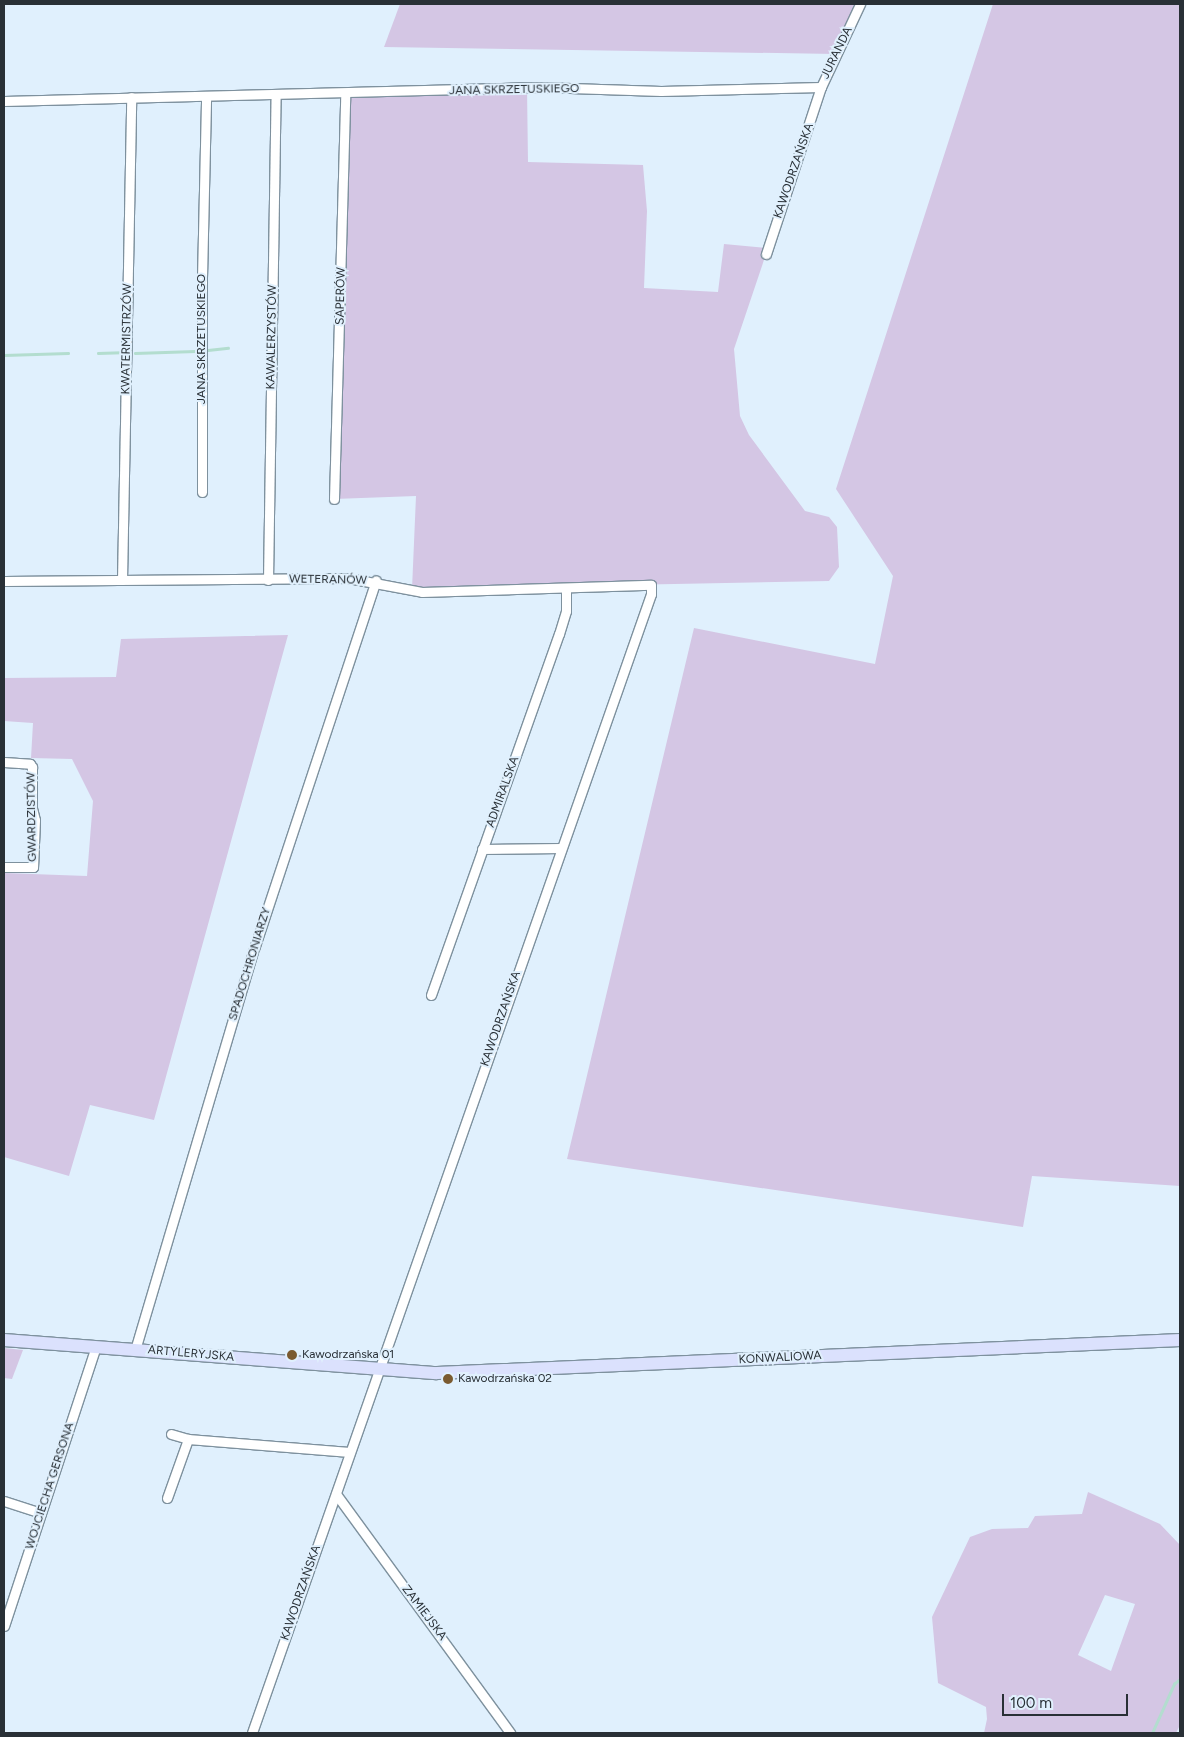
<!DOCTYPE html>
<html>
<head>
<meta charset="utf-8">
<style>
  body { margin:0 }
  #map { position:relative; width:1184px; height:1737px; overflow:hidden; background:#e0f0fd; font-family:Figtree,sans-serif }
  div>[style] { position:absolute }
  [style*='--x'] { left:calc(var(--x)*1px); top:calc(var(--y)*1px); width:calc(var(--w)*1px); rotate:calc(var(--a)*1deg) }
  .green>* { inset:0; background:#d4c6e4 }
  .stream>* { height:2.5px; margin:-1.25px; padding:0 1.25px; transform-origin:1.25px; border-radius:1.25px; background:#b3ddcf }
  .roads { filter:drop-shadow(1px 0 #7e919e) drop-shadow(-1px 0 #7e919e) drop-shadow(0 1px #7e919e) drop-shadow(0 -1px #7e919e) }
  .street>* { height:9px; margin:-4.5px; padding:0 4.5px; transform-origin:4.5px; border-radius:4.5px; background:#fff }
  .secondary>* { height:12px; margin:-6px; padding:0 6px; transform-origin:6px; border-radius:6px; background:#dbe1fd }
  .dots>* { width:14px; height:14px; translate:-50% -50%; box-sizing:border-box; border:2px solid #e0f0fd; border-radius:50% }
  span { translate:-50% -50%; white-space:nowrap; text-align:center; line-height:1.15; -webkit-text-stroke:4px #e0f0fd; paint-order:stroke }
  .street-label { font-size:12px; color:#293036 }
  .poi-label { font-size:12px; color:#293036 }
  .left { translate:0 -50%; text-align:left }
  .frame { position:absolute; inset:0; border:5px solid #293036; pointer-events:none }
  .scale { position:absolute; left:1002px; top:1694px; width:126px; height:22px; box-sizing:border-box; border:2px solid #293036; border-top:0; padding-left:6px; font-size:15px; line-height:18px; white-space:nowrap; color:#293036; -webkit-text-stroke:4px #e0f0fd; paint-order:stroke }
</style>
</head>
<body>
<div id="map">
  <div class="green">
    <i style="clip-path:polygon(400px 4px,854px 4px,854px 7px,835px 54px,384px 47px)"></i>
    <i style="clip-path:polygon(993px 4px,1180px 4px,1180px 1186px,1032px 1176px,1023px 1227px,567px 1159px,694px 628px,875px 664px,893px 576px,836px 489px)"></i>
    <i style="clip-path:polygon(527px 88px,528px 162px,643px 165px,647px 211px,644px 288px,718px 292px,724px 244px,768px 248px,734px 349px,740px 416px,749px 435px,805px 511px,829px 517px,837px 527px,839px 567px,829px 581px,412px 589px,416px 496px,334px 499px,345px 94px)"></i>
    <i style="clip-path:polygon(288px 635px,154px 1120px,90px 1105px,69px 1176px,4px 1157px,4px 873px,87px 876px,93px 801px,72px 759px,31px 758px,33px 723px,4px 721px,4px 678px,116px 677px,121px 639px)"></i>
    <i style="clip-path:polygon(4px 1348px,23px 1350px,12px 1379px,4px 1378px)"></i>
    <i style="clip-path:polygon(evenodd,1088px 1492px,1160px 1524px,1180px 1545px,1180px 1725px,1176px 1733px,984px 1733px,987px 1719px,986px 1707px,938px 1683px,932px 1617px,970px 1537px,992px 1529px,1028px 1528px,1035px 1516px,1082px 1514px,1088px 1492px,1105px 1595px,1135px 1604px,1111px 1671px,1078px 1655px,1105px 1595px)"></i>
  </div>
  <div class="stream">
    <i style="--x:208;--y:350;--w:20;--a:-6"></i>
    <i style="--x:98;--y:353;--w:23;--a:-2"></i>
    <i style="--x:135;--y:353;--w:60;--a:-1.9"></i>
    <i style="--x:4;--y:355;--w:64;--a:-1.8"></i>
    <i style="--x:1152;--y:1733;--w:54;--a:-65.8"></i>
    <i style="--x:1174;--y:1684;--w:8;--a:-40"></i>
  </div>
  <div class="roads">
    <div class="street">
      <i style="--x:4;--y:101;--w:536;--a:-1.5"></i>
      <i style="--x:540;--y:87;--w:121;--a:1.9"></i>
      <i style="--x:661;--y:91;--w:160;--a:-1.4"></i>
      <i style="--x:766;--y:254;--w:176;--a:-71.8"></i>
      <i style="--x:821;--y:87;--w:92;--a:-64.8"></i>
      <i style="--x:202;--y:492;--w:214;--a:-90"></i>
      <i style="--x:202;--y:278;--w:182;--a:-88.7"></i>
      <i style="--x:334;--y:499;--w:405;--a:-88.4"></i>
      <i style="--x:122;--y:580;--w:483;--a:-88.9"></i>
      <i style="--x:268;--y:580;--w:485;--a:-89.1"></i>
      <i style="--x:4;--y:581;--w:344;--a:-0.5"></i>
      <i style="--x:348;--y:578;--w:75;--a:10.7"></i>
      <i style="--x:422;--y:592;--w:229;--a:-1.8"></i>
      <i style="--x:651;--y:585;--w:9;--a:90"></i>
      <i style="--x:651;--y:594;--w:1207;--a:109.31"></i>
      <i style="--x:4;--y:762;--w:26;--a:4"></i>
      <i style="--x:30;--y:764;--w:4;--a:56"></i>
      <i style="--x:32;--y:767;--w:41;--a:90"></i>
      <i style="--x:32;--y:808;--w:12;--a:76"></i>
      <i style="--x:35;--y:820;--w:47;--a:92.4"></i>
      <i style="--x:33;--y:867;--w:29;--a:180"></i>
      <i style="--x:482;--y:849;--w:79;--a:-0.7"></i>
      <i style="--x:431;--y:995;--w:383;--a:-70.5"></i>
      <i style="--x:559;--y:634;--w:24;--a:-73"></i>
      <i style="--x:566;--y:611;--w:23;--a:-90"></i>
      <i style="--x:135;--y:1350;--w:421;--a:-73.5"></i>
      <i style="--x:255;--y:946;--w:385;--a:-71.7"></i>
      <i style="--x:171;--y:1434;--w:18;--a:16"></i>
      <i style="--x:336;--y:1494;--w:296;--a:53.9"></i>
      <i style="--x:167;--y:1498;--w:63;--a:-70.4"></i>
      <i style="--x:188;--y:1439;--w:162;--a:4.6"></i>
      <i style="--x:4;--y:1501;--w:39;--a:18"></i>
      <i style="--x:4;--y:1626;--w:294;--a:-71.8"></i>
    </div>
    <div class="secondary">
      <i style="--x:4;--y:1340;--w:434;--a:4.4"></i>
      <i style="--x:437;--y:1373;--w:744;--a:-2.54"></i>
    </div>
  </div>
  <div class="dots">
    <i style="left:292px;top:1355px;background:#7a5a30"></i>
    <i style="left:448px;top:1379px;background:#7a5a30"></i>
  </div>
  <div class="street-label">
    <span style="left:837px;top:53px;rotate:-64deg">JURANDA</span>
    <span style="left:514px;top:90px;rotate:-1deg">JANA SKRZETUSKIEGO</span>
    <span style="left:794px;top:171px;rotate:-71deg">KAWODRZAŃSKA</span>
    <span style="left:341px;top:296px;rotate:-89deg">SAPERÓW</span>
    <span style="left:272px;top:337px;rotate:-89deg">KAWALERZYSTÓW</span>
    <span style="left:127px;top:339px;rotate:-89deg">KWATERMISTRZÓW</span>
    <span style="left:202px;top:339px;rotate:-90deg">JANA SKRZETUSKIEGO</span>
    <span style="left:328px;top:580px;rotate:1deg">WETERANÓW</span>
    <span style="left:503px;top:792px;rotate:-70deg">ADMIRALSKA</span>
    <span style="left:32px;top:817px;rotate:-91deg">GWARDZISTÓW</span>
    <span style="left:250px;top:964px;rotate:-73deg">SPADOCHRONIARZY</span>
    <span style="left:501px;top:1019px;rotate:-71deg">KAWODRZAŃSKA</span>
    <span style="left:191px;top:1354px;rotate:5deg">ARTYLERYJSKA</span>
    <span style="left:780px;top:1358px;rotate:-3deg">KONWALIOWA</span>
    <span style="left:50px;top:1486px;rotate:-72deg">WOJCIECHA GERSONA</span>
    <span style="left:301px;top:1593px;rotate:-71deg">KAWODRZAŃSKA</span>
    <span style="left:424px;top:1613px;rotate:53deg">ZAMIEJSKA</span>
  </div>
  <div class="poi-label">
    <span class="left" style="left:302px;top:1355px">Kawodrzańska 01</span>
    <span class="left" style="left:458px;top:1379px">Kawodrzańska 02</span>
  </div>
  <div class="frame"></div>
  <div class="scale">100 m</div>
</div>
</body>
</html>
